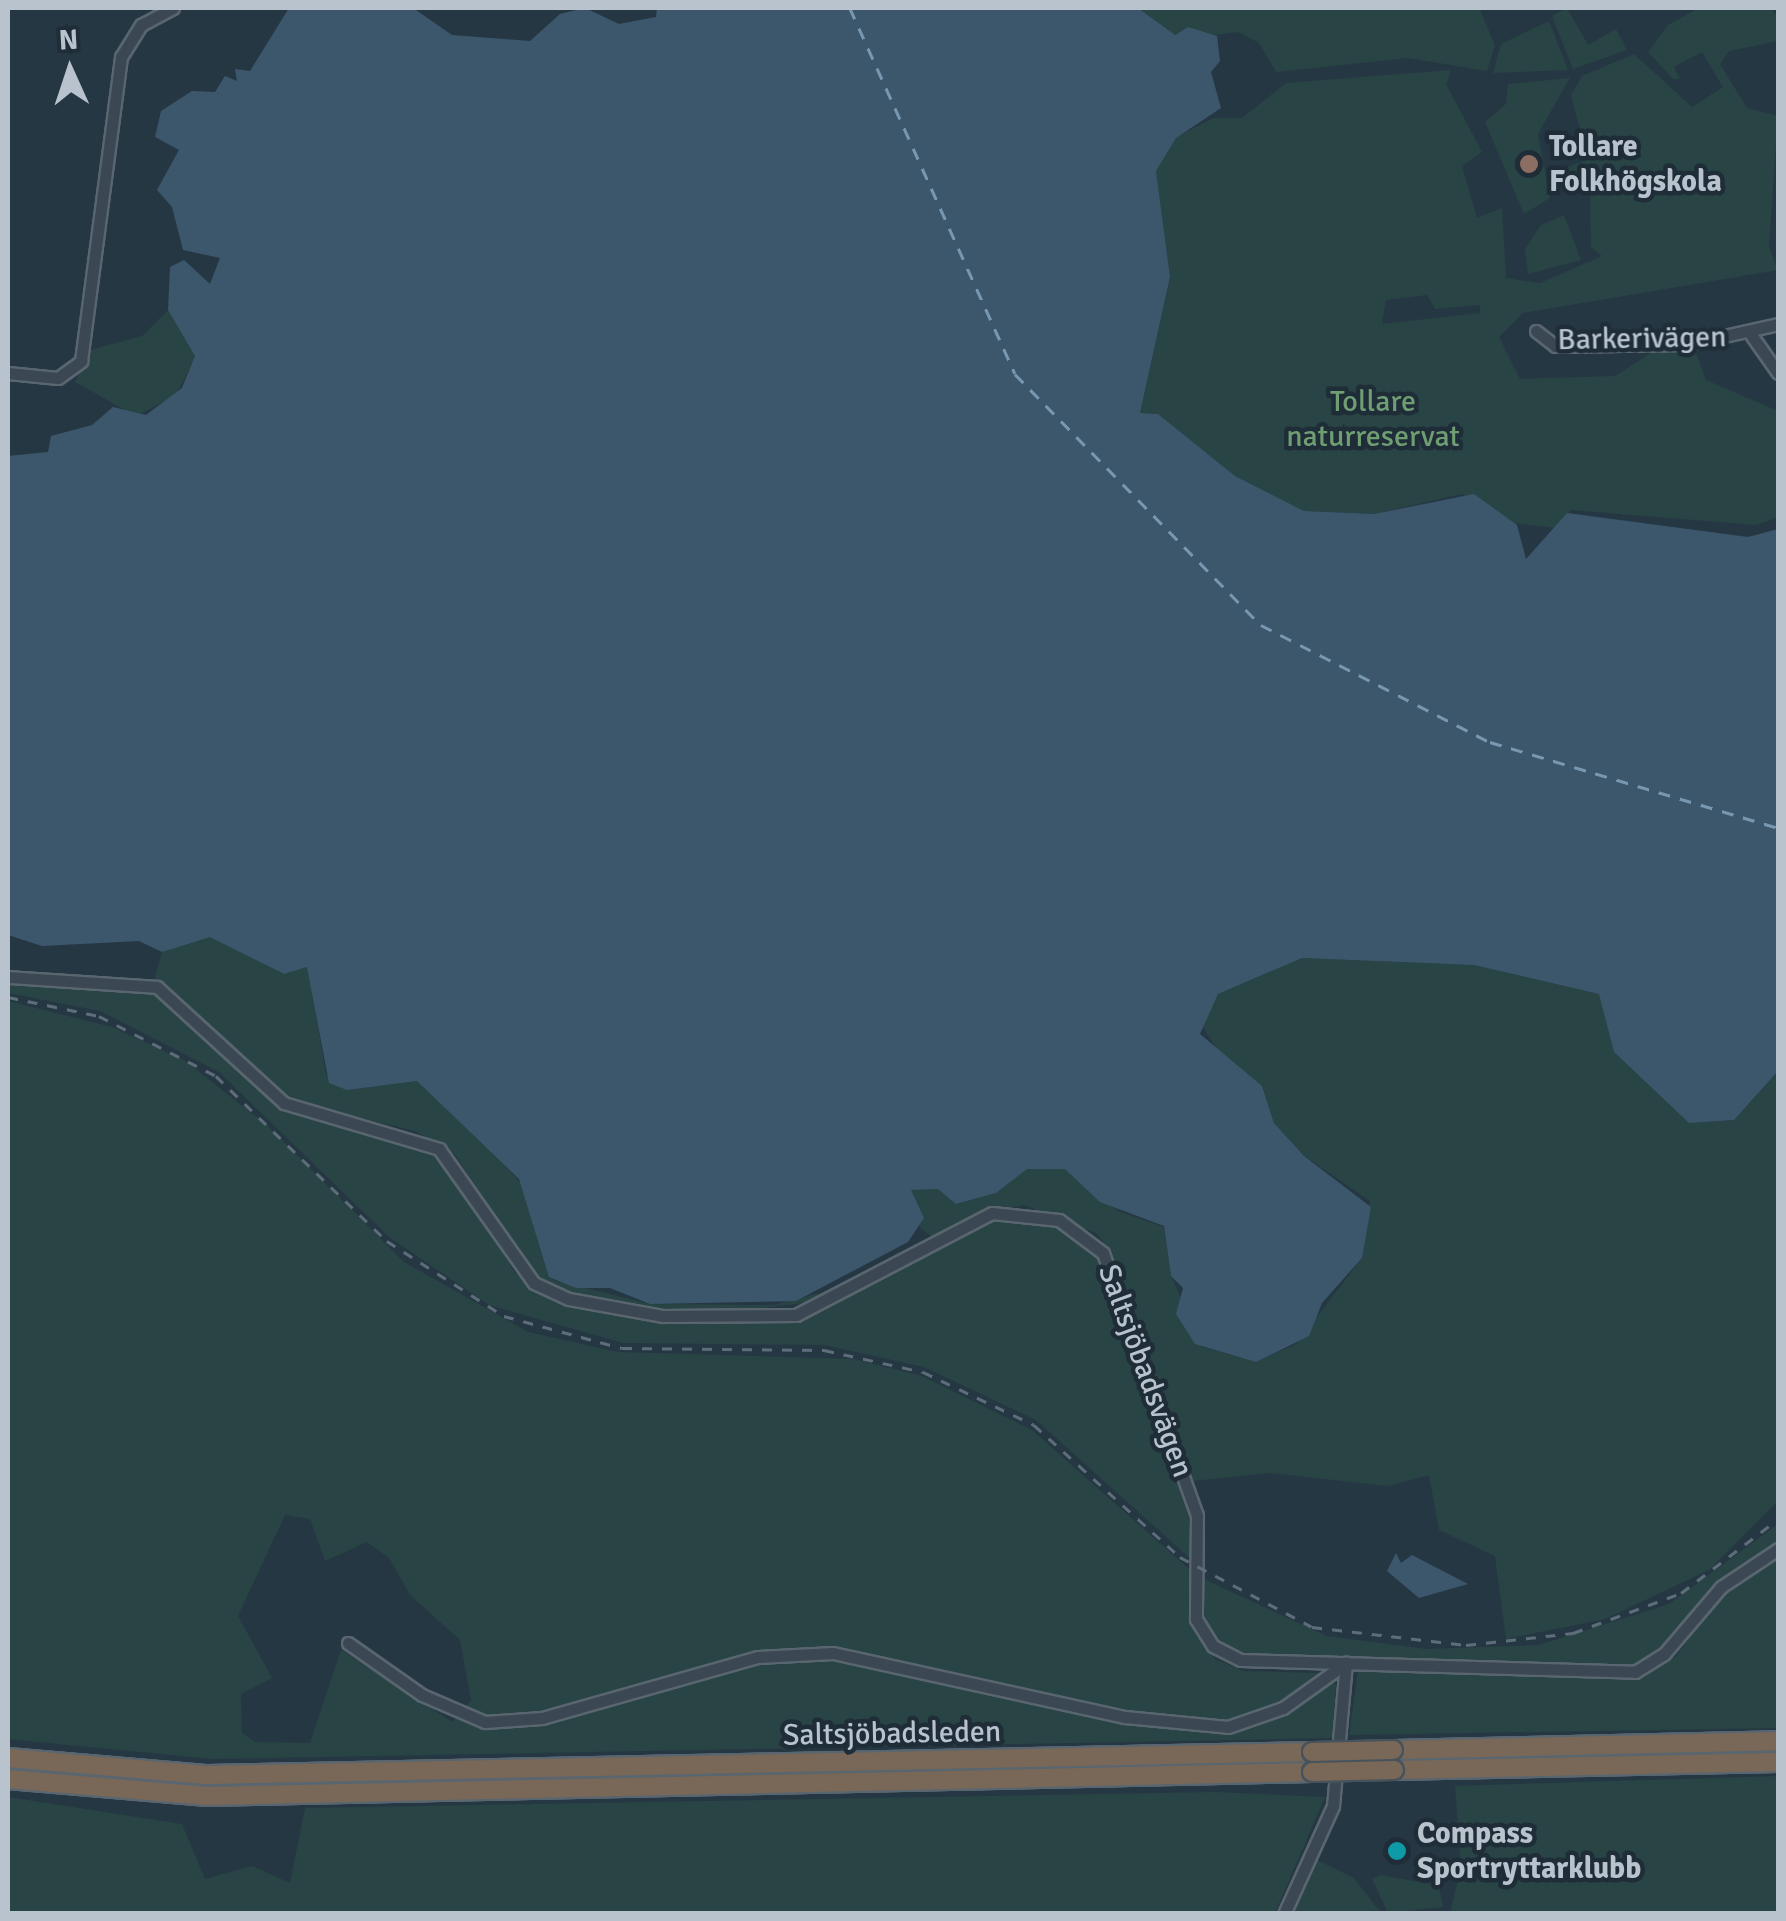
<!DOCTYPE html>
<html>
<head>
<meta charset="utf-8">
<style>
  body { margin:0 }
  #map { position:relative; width:1786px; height:1921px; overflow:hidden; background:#263744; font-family:Signika,sans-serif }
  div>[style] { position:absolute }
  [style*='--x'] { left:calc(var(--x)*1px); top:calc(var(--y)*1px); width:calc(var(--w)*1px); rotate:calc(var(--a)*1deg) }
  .green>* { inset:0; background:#294444 }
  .water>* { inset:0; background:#3c576c }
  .ferry>* { height:2.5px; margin-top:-1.25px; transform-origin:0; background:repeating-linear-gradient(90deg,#7897b0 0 12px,transparent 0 22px) }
  .roads { filter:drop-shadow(2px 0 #596670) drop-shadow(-2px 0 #596670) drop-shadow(0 2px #596670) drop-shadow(0 -2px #596670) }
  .minor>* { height:11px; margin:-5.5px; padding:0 5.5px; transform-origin:5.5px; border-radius:5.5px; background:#3b4853 }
  .highway>* { height:18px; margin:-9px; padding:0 9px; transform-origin:9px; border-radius:9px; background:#796858 }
  .rail>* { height:2.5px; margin-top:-1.25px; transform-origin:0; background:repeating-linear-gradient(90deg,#5d6d7a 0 10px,transparent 0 20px) }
  .bridges { filter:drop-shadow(2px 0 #46535d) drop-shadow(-2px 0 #46535d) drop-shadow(0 2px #46535d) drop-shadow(0 -2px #46535d) }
  .highway-bridge>* { height:18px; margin:-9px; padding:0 9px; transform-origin:9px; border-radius:9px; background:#796858 }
  .dots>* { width:28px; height:28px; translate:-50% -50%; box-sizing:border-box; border:5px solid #1f2d38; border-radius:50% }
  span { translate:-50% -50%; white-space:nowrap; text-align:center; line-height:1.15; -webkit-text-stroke:9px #1f2d38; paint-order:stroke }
  .poi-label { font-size:30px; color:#b8c3cd; font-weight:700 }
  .left { translate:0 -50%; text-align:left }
  .street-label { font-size:30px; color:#b8c3cd }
  .park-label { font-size:30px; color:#6f9e73 }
  .frame { position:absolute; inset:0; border:10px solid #b8c3cd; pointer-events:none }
  .north { position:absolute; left:20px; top:20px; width:100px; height:100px; -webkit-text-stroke:8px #1f2d38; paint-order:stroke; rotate:357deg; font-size:28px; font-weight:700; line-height:40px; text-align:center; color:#b8c3cd }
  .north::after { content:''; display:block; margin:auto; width:35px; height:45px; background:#b8c3cd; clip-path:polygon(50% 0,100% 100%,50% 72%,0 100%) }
</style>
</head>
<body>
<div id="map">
  <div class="green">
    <i style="clip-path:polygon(1139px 8px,1479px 8px,1495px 45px,1487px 71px,1408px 58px,1276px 72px,1259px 43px,1238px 32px,1204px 36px,1188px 27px,1174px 35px)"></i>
    <i style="clip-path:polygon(1567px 8px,1588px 45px,1616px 29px,1627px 50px,1573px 69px,1552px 16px)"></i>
    <i style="clip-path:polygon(evenodd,1699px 8px,1771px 8px,1778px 18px,1778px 41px,1729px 51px,1720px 64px,1747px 108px,1778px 116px,1769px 247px,1778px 270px,1523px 313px,1499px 337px,1520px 379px,1615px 376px,1654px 351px,1696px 352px,1706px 380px,1778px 411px,1778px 517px,1756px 525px,1571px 510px,1556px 528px,1506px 522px,1462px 494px,1374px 514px,1304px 511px,1235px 476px,1158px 414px,1140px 413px,1170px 278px,1156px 171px,1176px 137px,1214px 118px,1242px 118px,1286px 83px,1451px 70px,1446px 84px,1482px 152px,1462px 166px,1477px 218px,1502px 208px,1506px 278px,1540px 283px,1602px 256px,1591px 247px,1590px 188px,1563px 184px,1558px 171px,1588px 159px,1571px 95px,1582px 76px,1634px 54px,1692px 107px,1723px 87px,1702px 52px,1674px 67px,1680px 79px,1673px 79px,1648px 52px,1668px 25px,1699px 8px,1427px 295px,1435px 309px,1480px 305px,1480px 313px,1382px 324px,1386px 300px,1427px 295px)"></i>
    <i style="clip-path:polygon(1549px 21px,1568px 70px,1493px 73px,1501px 44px)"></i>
    <i style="clip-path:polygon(1570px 78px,1538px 134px,1550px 198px,1524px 214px,1485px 122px,1506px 104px,1508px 84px)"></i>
    <i style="clip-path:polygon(1564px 215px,1581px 260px,1528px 274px,1525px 249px,1541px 225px)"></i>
    <i style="clip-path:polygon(168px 310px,196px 357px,175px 396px,136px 416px,75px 382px,90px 350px,142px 336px)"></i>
    <i style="clip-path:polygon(210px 936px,283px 974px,308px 967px,326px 1075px,347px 1090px,417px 1081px,480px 1137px,524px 1187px,553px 1280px,650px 1304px,774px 1305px,819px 1293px,820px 1301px,704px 1315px,564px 1294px,537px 1280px,455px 1155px,415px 1131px,286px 1100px,155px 977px,162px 952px)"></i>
    <i style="clip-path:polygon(1302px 958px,1474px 965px,1600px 994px,1614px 1052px,1689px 1123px,1734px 1120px,1778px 1071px,1778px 1501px,1709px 1570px,1605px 1619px,1506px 1639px,1495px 1556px,1439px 1530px,1429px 1475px,1388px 1486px,1270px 1473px,1192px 1481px,1109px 1249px,1096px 1233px,1024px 1205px,971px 1216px,934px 1238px,920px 1228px,910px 1190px,938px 1189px,956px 1204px,996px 1193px,1026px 1169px,1065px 1169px,1118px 1211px,1164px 1227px,1171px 1276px,1203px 1347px,1256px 1362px,1296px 1344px,1362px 1258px,1370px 1201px,1304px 1156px,1274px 1123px,1262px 1086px,1222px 1057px,1200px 1023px,1218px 994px)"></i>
    <i style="clip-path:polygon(8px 981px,153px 992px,287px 1110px,427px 1150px,464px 1183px,515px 1273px,554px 1302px,657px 1321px,775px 1324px,822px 1312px,983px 1221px,1056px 1224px,1100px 1256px,1194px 1524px,1193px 1561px,1036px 1420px,924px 1367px,824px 1345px,623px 1343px,489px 1305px,389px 1237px,219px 1072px,100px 1011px,8px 993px)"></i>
    <i style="clip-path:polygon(evenodd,8px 1001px,112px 1027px,184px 1060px,267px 1125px,404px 1262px,528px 1332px,618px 1352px,853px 1359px,922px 1376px,1032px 1430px,1189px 1569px,1190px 1622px,1215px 1659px,1244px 1671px,1322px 1673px,1336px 1685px,1332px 1738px,212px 1759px,8px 1739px,8px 1001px,285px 1515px,310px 1519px,325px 1561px,367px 1542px,389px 1558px,410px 1595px,460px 1640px,471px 1700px,452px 1722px,341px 1650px,310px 1743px,255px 1742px,242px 1733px,241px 1694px,272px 1678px,238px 1616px,285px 1515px)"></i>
    <i style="clip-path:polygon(1778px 1524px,1778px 1544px,1717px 1583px,1650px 1660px,1617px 1671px,1245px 1655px,1220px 1643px,1199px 1612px,1197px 1576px,1327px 1636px,1426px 1649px,1539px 1645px,1669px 1604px)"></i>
    <i style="clip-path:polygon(1778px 1558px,1778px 1728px,1349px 1735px,1358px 1671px,1641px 1679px,1676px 1656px,1724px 1592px)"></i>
    <i style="clip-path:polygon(1778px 1776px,1778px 1913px,1450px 1913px,1461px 1868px,1455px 1786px)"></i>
    <i style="clip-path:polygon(1216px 1792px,1325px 1797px,1275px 1913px,8px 1913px,8px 1797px,182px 1824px,205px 1879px,252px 1866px,290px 1883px,305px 1808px)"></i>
    <i style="clip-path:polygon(1315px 1859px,1354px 1878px,1381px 1913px,1291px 1914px)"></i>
    <i style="clip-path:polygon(1381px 1875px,1439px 1886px,1443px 1907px,1388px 1913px,1372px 1879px)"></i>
  </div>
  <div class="water">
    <i style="clip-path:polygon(289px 8px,413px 8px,452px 35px,530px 41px,560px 14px,585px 8px,619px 24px,656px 17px,657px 8px,1138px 8px,1175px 35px,1188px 27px,1217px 36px,1220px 61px,1211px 72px,1221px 108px,1176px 138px,1156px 171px,1170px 277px,1140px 413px,1158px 414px,1235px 476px,1304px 511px,1374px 514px,1474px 494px,1517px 525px,1526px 559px,1567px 513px,1748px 537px,1778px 529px,1778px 1071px,1734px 1120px,1689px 1123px,1614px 1052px,1599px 994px,1474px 965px,1302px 958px,1218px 994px,1200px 1034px,1262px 1086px,1274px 1123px,1304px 1156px,1371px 1207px,1362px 1258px,1322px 1303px,1309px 1336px,1256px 1362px,1195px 1344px,1176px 1314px,1183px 1288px,1171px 1276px,1164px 1226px,1100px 1202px,1065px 1169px,1027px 1169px,996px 1193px,956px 1204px,938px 1189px,911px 1190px,924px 1218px,908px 1242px,796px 1301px,650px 1304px,610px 1288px,576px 1288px,549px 1277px,519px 1179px,417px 1081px,347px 1090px,329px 1083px,307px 967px,284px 974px,210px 937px,162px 952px,139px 941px,42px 946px,8px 935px,8px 456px,48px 452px,51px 436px,92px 425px,113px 407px,146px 415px,182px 388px,195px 356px,168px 310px,170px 267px,184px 260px,210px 284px,220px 258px,183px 250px,172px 207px,157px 190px,179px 150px,155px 137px,161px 111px,192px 91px,215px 92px,225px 76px,237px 81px,235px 69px,250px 71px)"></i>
    <i style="clip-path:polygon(1396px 1553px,1401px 1563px,1412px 1555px,1468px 1584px,1419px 1598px,1387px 1571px)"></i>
  </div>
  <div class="ferry">
    <i style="--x:850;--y:8;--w:401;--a:65.7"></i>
    <i style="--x:1015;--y:374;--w:351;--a:45.6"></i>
    <i style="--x:1261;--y:625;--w:257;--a:27.1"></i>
    <i style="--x:1490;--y:742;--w:301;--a:16.6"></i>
  </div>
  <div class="roads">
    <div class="minor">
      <i style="--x:1536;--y:331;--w:24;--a:38"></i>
      <i style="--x:1555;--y:346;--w:133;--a:-0.9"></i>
      <i style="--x:1688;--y:344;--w:92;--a:-12.5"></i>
      <i style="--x:1752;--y:336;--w:45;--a:54.9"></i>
      <i style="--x:8;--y:373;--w:50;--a:5.7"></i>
      <i style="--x:58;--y:378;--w:29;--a:-36"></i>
      <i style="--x:81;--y:361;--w:307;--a:-82.5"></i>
      <i style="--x:121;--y:57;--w:38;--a:-58"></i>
      <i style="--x:141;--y:25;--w:36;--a:-28"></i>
      <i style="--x:8;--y:977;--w:149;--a:3.8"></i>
      <i style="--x:157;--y:987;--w:172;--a:42.4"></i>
      <i style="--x:284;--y:1103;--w:162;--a:16.5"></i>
      <i style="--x:439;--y:1149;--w:164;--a:54.7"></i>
      <i style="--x:534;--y:1283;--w:38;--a:25"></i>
      <i style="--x:569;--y:1299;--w:96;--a:10.3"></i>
      <i style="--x:663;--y:1316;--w:133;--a:-0.4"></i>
      <i style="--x:796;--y:1315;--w:221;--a:-27.5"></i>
      <i style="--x:992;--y:1213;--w:67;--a:6"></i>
      <i style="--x:1059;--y:1220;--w:55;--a:36.9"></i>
      <i style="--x:1103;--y:1253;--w:278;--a:70.3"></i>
      <i style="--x:1197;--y:1515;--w:104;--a:90.6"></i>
      <i style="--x:1196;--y:1619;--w:32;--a:58"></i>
      <i style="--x:1213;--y:1646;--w:31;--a:27"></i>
      <i style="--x:1241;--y:1660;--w:394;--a:1.7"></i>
      <i style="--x:1635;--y:1672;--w:34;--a:-32"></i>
      <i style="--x:1664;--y:1654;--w:88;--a:-49.6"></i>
      <i style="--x:1721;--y:1587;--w:69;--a:-33.7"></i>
      <i style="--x:348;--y:1643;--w:90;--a:35.1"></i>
      <i style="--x:422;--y:1695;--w:69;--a:23.2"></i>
      <i style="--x:485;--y:1722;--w:57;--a:-4"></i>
      <i style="--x:542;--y:1718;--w:224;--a:-15.8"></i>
      <i style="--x:758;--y:1657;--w:75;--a:-3.1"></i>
      <i style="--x:833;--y:1653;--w:299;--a:12.4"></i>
      <i style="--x:1125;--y:1717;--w:103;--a:5.5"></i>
      <i style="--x:1228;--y:1727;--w:58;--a:-19.1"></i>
      <i style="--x:1283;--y:1708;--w:77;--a:-35.5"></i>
      <i style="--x:1284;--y:1914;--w:119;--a:-65.6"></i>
      <i style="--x:1333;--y:1806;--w:144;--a:-84.8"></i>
    </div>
    <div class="highway">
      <i style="--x:1393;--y:1750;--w:385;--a:-1.3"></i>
      <i style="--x:8;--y:1758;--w:201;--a:4.9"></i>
      <i style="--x:208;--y:1775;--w:1104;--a:-1.19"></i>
      <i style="--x:1394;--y:1770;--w:384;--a:-1.2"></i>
      <i style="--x:8;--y:1779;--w:200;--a:4.9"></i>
      <i style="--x:207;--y:1796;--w:1105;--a:-1.24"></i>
    </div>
  </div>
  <div class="rail">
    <i style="--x:8;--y:997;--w:93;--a:11.8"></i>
    <i style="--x:99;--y:1016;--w:131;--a:27.1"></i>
    <i style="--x:216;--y:1076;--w:238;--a:44"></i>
    <i style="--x:387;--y:1241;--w:139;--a:32.7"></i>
    <i style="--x:504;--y:1316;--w:122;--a:15.2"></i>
    <i style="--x:622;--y:1348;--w:202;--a:0.6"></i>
    <i style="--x:824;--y:1350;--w:101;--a:12.5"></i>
    <i style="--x:923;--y:1372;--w:123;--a:25.5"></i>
    <i style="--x:1034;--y:1425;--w:197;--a:42.1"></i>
    <i style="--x:1180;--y:1557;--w:149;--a:27.9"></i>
    <i style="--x:1312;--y:1627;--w:155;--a:6.7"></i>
    <i style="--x:1466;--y:1645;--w:108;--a:-6.4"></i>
    <i style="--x:1573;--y:1633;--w:115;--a:-20.3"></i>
    <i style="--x:1681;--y:1593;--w:122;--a:-37.3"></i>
  </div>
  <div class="bridges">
    <div class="highway-bridge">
      <i style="--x:1312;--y:1752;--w:81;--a:-1.4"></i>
      <i style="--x:1312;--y:1772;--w:82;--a:-1.4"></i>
    </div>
  </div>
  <div class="dots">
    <i style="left:1529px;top:164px;background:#8d6e63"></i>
    <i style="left:1397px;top:1851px;background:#0f9aa8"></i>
  </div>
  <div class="poi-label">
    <span class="left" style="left:1549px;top:164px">Tollare<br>Folkhögskola</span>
    <span class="left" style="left:1417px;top:1851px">Compass<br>Sportryttarklubb</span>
  </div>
  <div class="street-label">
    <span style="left:1642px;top:339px;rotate:-1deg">Barkerivägen</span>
    <span style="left:1145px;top:1371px;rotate:70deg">Saltsjöbadsvägen</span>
    <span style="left:892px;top:1734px;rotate:-1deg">Saltsjöbadsleden</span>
  </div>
  <div class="park-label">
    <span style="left:1373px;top:419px">Tollare<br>naturreservat</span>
  </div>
  <div class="frame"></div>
  <div class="north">N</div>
</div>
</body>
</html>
